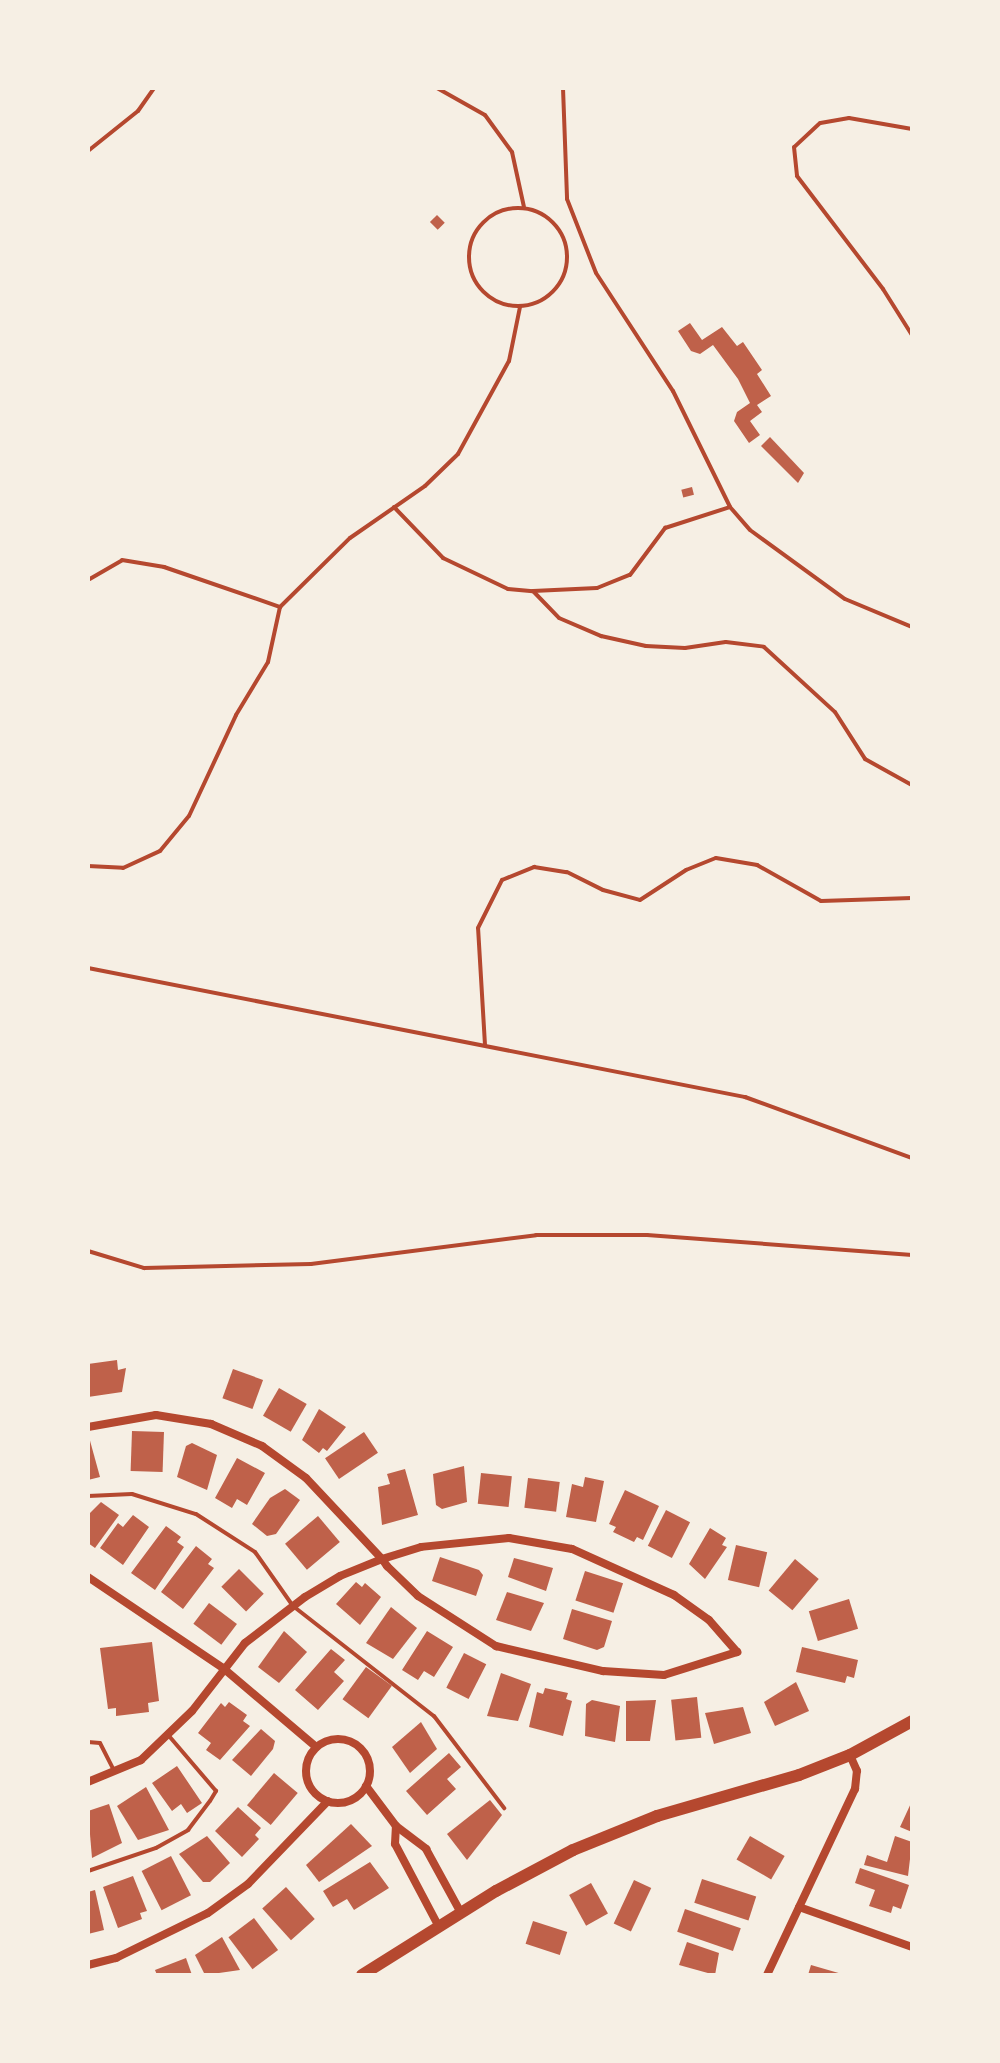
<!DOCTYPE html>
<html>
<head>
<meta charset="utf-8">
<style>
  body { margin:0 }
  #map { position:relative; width:1000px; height:2063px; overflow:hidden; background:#f6efe4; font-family:"Roboto Condensed",sans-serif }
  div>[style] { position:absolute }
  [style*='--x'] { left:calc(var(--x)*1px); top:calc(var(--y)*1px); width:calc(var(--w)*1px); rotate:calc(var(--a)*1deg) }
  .building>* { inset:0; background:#bf614a; transform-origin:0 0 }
  .service>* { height:4px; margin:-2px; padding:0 2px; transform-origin:2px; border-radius:2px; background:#b5482f }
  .service>.ring { margin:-2px; padding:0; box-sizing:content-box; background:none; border:4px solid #b5482f; border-radius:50% }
  .minor>* { height:8px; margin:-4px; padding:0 4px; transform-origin:4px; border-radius:4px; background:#b5482f }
  .minor>.ring { margin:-4px; padding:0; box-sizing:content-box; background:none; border:8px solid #b5482f; border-radius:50% }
  .secondary>* { height:12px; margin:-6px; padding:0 6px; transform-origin:6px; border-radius:6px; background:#b5482f }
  span { translate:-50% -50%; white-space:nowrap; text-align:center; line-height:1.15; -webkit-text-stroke:6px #f6efe4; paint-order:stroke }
  .frame { position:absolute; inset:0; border:90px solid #f6efe4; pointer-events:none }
</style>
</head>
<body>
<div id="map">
  <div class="building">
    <i style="left:437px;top:215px;width:11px;height:10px;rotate:45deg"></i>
    <i style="clip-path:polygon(690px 323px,702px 340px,722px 327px,737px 346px,743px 342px,762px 370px,757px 374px,771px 396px,757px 405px,762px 412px,750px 421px,760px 435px,749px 443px,734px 421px,737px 412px,750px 403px,738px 379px,713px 345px,700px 354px,691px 351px,678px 331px)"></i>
    <i style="clip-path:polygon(770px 437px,804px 473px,798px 483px,761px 446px)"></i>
    <i style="left:692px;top:487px;width:8px;height:11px;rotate:76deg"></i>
    <i style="clip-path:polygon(117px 1360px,118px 1370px,126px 1368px,122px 1392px,88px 1397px,88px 1364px)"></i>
    <i style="left:233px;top:1369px;width:32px;height:31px;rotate:20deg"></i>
    <i style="left:279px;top:1388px;width:32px;height:32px;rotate:30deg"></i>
    <i style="clip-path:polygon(319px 1409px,346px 1427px,327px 1451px,323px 1448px,319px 1453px,302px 1440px)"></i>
    <i style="left:132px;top:1431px;width:32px;height:40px;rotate:2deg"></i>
    <i style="left:364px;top:1432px;width:25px;height:47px;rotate:56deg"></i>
    <i style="clip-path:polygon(89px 1437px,100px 1477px,88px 1480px,88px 1438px)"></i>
    <i style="clip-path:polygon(192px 1443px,217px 1455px,207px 1490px,177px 1477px,186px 1446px)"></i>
    <i style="clip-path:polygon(237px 1458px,265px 1473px,247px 1505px,237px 1499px,232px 1508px,215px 1498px)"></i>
    <i style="clip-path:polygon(464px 1466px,467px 1502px,442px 1509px,436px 1505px,433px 1474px)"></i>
    <i style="clip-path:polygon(405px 1469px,418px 1515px,382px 1525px,378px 1487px,390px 1484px,387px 1474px)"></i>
    <i style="left:481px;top:1473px;width:31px;height:31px;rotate:6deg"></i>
    <i style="clip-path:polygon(585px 1477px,604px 1481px,596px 1522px,566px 1517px,572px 1484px,583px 1487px)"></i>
    <i style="left:528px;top:1478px;width:32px;height:30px;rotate:7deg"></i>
    <i style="clip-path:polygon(285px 1489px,300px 1500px,276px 1534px,267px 1536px,252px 1524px,270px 1498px)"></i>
    <i style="clip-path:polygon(625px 1490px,659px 1506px,643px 1540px,637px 1537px,634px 1542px,613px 1532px,616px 1527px,609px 1524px)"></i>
    <i style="clip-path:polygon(101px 1502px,119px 1515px,95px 1548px,88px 1543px,88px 1515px)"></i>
    <i style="left:666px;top:1510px;width:27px;height:40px;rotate:27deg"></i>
    <i style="clip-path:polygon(133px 1515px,149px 1527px,123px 1565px,100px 1548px,118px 1523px,123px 1527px)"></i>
    <i style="left:318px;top:1516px;width:34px;height:43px;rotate:50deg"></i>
    <i style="clip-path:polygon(166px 1526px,181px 1537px,177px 1542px,184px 1547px,155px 1590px,131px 1573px)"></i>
    <i style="clip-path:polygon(710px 1528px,726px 1538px,722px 1545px,727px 1547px,705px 1579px,689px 1564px)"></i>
    <i style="left:736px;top:1545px;width:32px;height:36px;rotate:13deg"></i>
    <i style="clip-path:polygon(196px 1546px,212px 1559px,208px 1564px,214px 1568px,183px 1609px,161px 1592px)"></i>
    <i style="clip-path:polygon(440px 1557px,479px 1570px,483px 1575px,476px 1596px,432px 1581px)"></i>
    <i style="clip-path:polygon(514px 1558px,553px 1568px,546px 1591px,508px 1577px)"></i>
    <i style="left:795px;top:1559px;width:31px;height:41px;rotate:40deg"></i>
    <i style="left:239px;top:1569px;width:35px;height:25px;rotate:45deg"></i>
    <i style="left:585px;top:1571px;width:40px;height:31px;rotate:18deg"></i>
    <i style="clip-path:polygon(356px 1582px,362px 1587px,365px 1583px,381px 1597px,360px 1625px,336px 1604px)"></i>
    <i style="clip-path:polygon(507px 1592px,544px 1603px,531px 1631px,496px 1620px)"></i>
    <i style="left:849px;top:1599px;width:31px;height:42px;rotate:73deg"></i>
    <i style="left:209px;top:1603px;width:35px;height:26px;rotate:37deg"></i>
    <i style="clip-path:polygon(391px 1607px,417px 1628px,393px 1659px,366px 1643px)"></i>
    <i style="clip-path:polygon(572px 1609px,612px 1621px,604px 1647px,597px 1650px,563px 1639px)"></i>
    <i style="clip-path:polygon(284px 1631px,307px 1652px,279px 1683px,258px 1667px)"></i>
    <i style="clip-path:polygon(427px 1631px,453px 1647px,434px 1677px,424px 1671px,418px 1680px,402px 1670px)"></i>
    <i style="clip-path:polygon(152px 1642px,159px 1701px,148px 1703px,149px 1712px,116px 1716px,116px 1708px,108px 1709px,100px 1648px)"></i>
    <i style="clip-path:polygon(802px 1647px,858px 1660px,854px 1678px,847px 1676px,845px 1683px,796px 1672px)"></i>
    <i style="clip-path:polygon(331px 1649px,345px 1660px,334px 1672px,344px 1681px,318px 1710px,295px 1690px)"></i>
    <i style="left:464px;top:1653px;width:25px;height:39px;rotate:27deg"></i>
    <i style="left:366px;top:1667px;width:32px;height:40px;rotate:36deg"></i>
    <i style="clip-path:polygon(501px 1673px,531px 1684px,518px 1721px,487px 1716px)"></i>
    <i style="clip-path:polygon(796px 1682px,809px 1711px,775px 1726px,764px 1702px)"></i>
    <i style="clip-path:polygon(545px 1688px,568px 1693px,566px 1699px,572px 1701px,563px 1736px,529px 1727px,537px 1692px,543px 1694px)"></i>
    <i style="left:697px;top:1697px;width:41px;height:26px;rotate:84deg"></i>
    <i style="clip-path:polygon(592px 1700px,620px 1706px,615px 1742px,585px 1736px,586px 1704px)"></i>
    <i style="clip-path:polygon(656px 1700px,650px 1741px,626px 1741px,626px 1701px)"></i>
    <i style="clip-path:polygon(229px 1702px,247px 1715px,243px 1721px,250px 1726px,220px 1760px,206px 1750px,211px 1743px,198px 1733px,221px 1703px,225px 1707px)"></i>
    <i style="clip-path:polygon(743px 1707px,751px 1733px,714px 1744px,705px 1713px)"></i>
    <i style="clip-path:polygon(421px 1722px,437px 1749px,410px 1773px,392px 1747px)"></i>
    <i style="clip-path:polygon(261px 1729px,275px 1741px,273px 1749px,251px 1776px,232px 1760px)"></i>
    <i style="clip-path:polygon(449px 1753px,461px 1767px,447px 1779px,456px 1789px,427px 1815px,406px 1791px)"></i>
    <i style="clip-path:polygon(177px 1766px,202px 1803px,187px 1813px,181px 1804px,172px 1811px,152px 1783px)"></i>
    <i style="left:274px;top:1773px;width:31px;height:42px;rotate:40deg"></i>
    <i style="clip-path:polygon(146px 1787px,169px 1830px,138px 1840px,117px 1806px)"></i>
    <i style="clip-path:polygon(490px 1800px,502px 1815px,467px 1860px,447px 1834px)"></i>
    <i style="clip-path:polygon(912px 1801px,912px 1832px,900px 1827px)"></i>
    <i style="clip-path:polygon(109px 1804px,122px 1843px,92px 1858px,88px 1811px)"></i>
    <i style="clip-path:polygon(238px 1807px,261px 1828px,255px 1835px,259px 1839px,242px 1857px,215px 1831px)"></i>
    <i style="clip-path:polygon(351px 1824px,372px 1846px,319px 1882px,306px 1865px)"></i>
    <i style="clip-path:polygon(207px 1836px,230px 1863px,210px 1882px,203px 1882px,179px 1854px)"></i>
    <i style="left:750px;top:1836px;width:40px;height:27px;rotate:30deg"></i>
    <i style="clip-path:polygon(895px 1836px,912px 1842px,908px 1876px,864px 1865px,867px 1855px,887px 1862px)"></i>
    <i style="left:171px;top:1856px;width:44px;height:33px;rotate:63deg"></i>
    <i style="clip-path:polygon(370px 1862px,389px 1888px,354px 1910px,347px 1899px,333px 1907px,323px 1891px)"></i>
    <i style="clip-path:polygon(860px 1868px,909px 1885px,901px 1909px,893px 1906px,891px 1913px,869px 1906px,875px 1890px,855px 1883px)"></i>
    <i style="clip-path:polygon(133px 1876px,147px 1911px,140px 1913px,142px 1919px,118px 1928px,103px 1887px)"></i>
    <i style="left:702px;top:1879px;width:57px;height:25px;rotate:18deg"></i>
    <i style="left:634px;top:1880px;width:19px;height:48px;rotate:25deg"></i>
    <i style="left:591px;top:1883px;width:35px;height:25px;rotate:61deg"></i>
    <i style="left:286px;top:1887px;width:43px;height:32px;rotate:48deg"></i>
    <i style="clip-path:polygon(95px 1890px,104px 1930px,88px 1934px,88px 1892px)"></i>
    <i style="left:685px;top:1909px;width:59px;height:24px;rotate:19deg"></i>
    <i style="left:254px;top:1918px;width:40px;height:32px;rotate:53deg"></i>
    <i style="left:533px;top:1921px;width:36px;height:24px;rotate:18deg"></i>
    <i style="clip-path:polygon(222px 1937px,240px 1970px,205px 1975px,195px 1955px)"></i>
    <i style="clip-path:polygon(687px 1942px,719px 1953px,715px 1975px,679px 1965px)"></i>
    <i style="clip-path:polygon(186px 1958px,192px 1975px,157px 1975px,155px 1970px)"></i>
    <i style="clip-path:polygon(811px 1965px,842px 1974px,842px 1975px,808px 1975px)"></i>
  </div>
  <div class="service">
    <i style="--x:437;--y:88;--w:55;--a:29.4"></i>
    <i style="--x:485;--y:115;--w:46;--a:53.9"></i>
    <i style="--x:512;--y:152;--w:56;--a:77.7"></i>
    <i style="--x:563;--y:88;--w:111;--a:87.9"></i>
    <i style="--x:567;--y:199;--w:79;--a:68.6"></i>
    <i style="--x:596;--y:273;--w:141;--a:56.9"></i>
    <i style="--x:673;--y:391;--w:129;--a:63.8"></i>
    <i style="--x:730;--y:507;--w:30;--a:49"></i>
    <i style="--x:750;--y:530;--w:117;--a:36"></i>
    <i style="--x:845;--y:599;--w:73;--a:22.7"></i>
    <i style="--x:912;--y:129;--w:64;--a:-170.1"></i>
    <i style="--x:849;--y:118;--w:29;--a:170"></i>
    <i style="--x:820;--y:123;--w:35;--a:137"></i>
    <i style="--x:794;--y:147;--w:29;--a:84"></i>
    <i style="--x:797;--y:176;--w:142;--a:52.7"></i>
    <i style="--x:883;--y:289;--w:54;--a:57.8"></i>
    <i style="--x:88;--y:151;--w:64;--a:-38.7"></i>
    <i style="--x:138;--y:111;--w:28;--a:-55"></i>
    <i class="ring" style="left:469px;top:208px;width:94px;height:94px"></i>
    <i style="--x:394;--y:507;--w:71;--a:46.1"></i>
    <i style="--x:443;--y:558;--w:72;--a:25.5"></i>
    <i style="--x:508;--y:589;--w:25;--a:5"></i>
    <i style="--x:533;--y:591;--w:64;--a:-2.7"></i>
    <i style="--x:597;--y:588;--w:35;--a:-22"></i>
    <i style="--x:630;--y:575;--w:59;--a:-53.3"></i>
    <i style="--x:665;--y:528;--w:68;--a:-17.9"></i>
    <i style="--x:88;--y:580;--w:39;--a:-30"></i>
    <i style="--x:122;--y:560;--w:43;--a:9.5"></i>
    <i style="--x:164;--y:567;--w:123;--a:19"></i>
    <i style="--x:533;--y:591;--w:37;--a:46"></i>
    <i style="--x:559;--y:618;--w:46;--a:23.2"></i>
    <i style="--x:601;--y:636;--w:46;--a:12.5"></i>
    <i style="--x:646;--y:646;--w:39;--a:3"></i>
    <i style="--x:685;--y:648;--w:41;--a:-8.3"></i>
    <i style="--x:726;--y:642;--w:38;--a:7"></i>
    <i style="--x:764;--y:647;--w:96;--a:42.5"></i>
    <i style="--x:835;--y:712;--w:56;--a:57.4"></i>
    <i style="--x:865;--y:759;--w:54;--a:29"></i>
    <i style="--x:88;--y:866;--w:35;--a:3"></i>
    <i style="--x:123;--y:868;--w:41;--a:-24.7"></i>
    <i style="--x:160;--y:851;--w:45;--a:-50.4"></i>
    <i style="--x:189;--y:816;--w:111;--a:-65"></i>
    <i style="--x:236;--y:715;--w:62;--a:-58.9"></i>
    <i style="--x:268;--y:662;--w:56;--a:-77.7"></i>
    <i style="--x:280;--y:607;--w:98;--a:-44.6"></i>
    <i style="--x:350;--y:538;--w:91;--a:-34.7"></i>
    <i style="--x:425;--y:486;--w:46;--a:-44.1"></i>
    <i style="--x:458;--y:454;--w:106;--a:-61.3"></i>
    <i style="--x:509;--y:361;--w:55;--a:-78.5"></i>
    <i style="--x:88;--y:968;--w:670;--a:11.11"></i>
    <i style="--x:745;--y:1097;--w:178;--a:20.1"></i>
    <i style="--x:485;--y:1045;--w:117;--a:-93.4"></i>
    <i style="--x:478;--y:928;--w:54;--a:-63.4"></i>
    <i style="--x:502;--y:880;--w:35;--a:-22"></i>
    <i style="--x:534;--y:867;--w:33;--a:9"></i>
    <i style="--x:567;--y:872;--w:40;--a:26.6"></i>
    <i style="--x:603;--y:890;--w:38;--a:15"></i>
    <i style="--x:640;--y:900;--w:55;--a:-33.1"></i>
    <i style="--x:686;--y:870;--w:32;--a:-22"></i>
    <i style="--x:716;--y:858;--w:42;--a:9.7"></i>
    <i style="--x:757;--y:865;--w:73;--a:29.4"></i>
    <i style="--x:821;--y:901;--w:91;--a:-1.9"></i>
    <i style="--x:88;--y:1251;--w:59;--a:16.9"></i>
    <i style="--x:144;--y:1268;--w:167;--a:-1.4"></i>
    <i style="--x:311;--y:1264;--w:227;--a:-7.3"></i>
    <i style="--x:536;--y:1235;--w:111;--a:0"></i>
    <i style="--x:647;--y:1235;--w:266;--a:4.3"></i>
    <i style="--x:88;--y:1496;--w:44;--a:-2.6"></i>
    <i style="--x:132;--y:1494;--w:67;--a:17.4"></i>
    <i style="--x:196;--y:1514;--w:70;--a:32.8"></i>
    <i style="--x:255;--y:1552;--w:66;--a:54.9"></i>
    <i style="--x:293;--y:1606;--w:179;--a:38"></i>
    <i style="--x:434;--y:1716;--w:116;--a:52.7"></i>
    <i style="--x:88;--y:1742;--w:12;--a:5"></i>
    <i style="--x:100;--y:1743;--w:29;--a:63"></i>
    <i style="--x:88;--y:1871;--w:72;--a:-18.7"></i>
    <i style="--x:156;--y:1848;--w:37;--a:-29"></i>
    <i style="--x:188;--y:1830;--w:36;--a:-53"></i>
    <i style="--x:210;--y:1801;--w:12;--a:-59"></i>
    <i style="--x:216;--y:1791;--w:72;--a:-130.5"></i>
  </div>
  <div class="minor">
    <i style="--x:88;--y:1427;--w:69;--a:-10"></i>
    <i style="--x:156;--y:1415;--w:56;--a:9.3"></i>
    <i style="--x:211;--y:1424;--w:56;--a:23.3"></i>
    <i style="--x:262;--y:1446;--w:54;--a:36"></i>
    <i style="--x:306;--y:1478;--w:111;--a:46.8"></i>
    <i style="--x:382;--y:1559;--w:9;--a:54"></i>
    <i style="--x:387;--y:1566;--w:43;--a:44.1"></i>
    <i style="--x:418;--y:1596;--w:93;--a:32.7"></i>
    <i style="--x:496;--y:1646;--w:110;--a:13.2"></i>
    <i style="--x:603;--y:1671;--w:61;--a:3.8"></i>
    <i style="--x:664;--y:1675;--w:77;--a:-17.5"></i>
    <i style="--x:737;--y:1652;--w:43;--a:-131.2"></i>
    <i style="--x:709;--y:1620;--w:43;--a:-144.5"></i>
    <i style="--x:674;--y:1595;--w:112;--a:-155.7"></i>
    <i style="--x:572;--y:1549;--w:64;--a:-170.1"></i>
    <i style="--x:509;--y:1538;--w:88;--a:174.2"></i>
    <i style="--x:421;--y:1547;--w:41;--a:162.9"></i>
    <i style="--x:382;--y:1559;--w:45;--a:158"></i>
    <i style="--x:340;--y:1576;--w:41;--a:149"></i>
    <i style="--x:305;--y:1597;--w:76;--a:142.5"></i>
    <i style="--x:245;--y:1643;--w:86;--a:127.9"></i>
    <i style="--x:192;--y:1711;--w:71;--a:136.1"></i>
    <i style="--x:141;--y:1760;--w:57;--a:157.5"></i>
    <i style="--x:88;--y:1577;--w:163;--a:34"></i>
    <i style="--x:223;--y:1668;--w:122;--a:40.3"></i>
    <i class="ring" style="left:306px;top:1739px;width:56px;height:56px"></i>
    <i style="--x:366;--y:1786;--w:50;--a:53.1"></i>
    <i style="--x:799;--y:1907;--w:120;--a:19.5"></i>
    <i style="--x:439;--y:1927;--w:94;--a:-117.9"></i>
    <i style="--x:395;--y:1844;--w:18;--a:-87"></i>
    <i style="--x:396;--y:1826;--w:38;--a:37"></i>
    <i style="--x:426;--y:1849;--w:73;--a:61.3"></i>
    <i style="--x:88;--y:1965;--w:29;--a:-14"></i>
    <i style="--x:116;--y:1958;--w:102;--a:-26.1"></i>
    <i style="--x:208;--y:1913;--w:49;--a:-35.9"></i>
    <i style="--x:248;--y:1884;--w:115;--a:-46.1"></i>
    <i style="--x:767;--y:1975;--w:206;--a:-64.7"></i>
    <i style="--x:855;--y:1789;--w:18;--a:-84"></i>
    <i style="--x:857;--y:1771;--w:17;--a:-114"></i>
  </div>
  <div class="secondary">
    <i style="--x:362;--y:1975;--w:158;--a:-32.1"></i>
    <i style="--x:496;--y:1891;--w:87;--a:-28"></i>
    <i style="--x:573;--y:1850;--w:91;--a:-22"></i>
    <i style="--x:657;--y:1816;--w:148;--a:-16.1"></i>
    <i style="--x:799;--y:1775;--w:55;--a:-21.4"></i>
    <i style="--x:850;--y:1755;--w:71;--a:-28.7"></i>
  </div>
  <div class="frame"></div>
</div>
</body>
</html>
